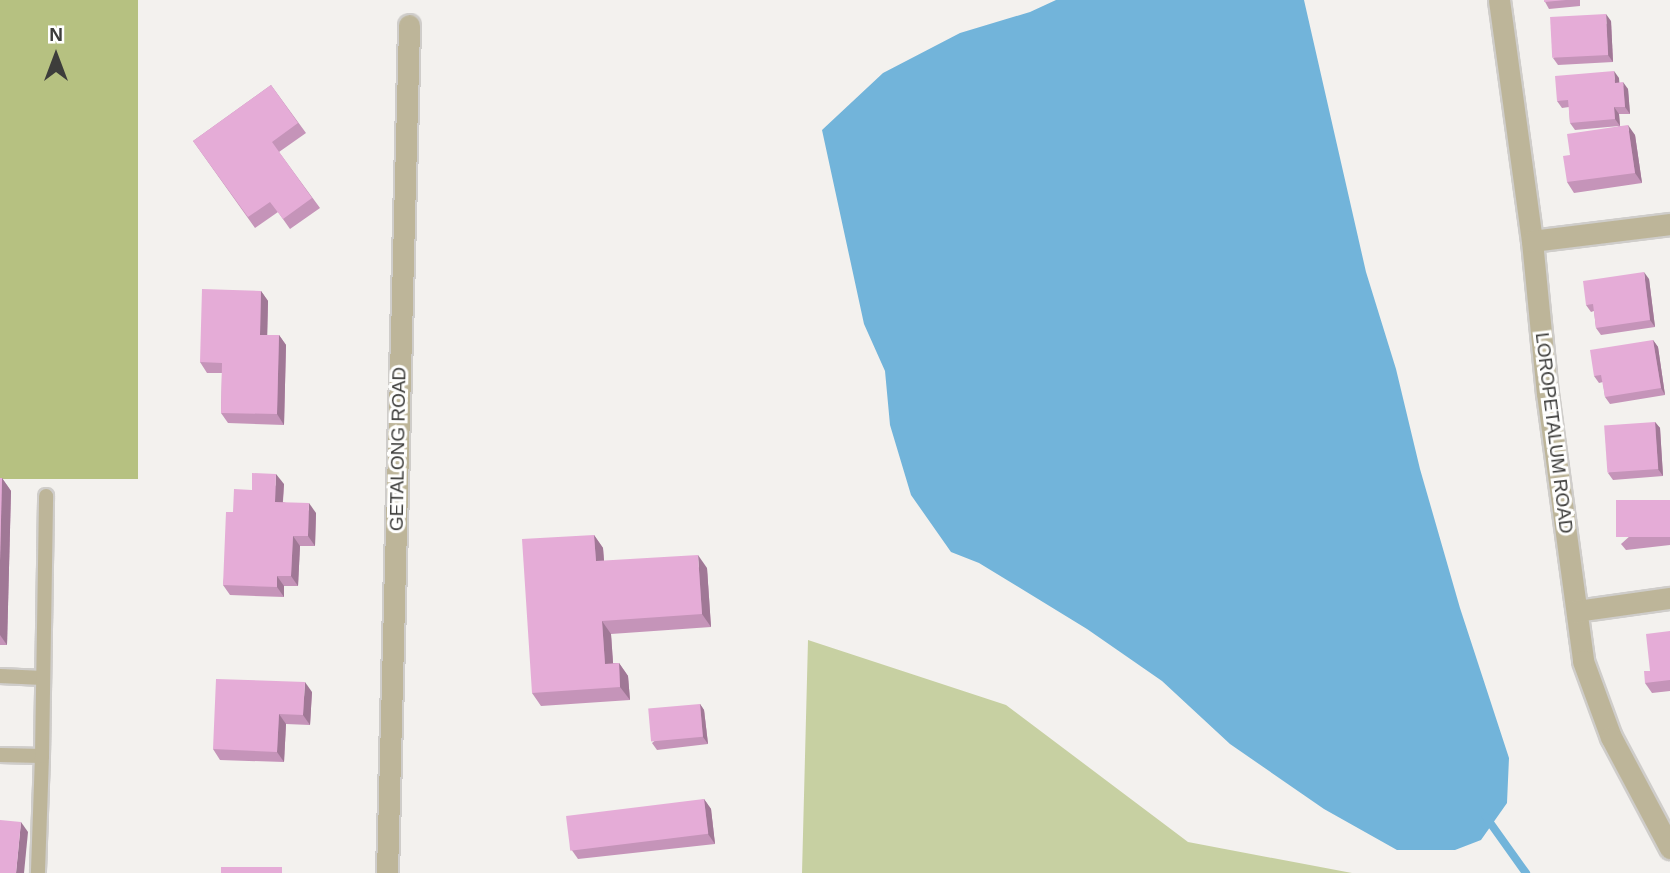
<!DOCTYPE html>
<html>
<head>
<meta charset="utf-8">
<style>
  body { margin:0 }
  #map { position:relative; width:1670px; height:873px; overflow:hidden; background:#f3f1ee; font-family:Helvetica,sans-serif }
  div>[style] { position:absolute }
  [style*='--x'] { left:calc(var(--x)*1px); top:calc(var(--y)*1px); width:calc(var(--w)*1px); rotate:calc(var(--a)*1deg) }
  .green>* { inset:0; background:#c7d0a2 }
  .forest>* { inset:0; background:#b6c181; transform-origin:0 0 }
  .water>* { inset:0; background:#72b4da }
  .stream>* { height:8px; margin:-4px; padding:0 4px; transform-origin:4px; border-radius:4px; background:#72b4da }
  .roads { filter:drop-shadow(2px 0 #cfcdca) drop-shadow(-2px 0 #cfcdca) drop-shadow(0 2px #cfcdca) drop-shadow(0 -2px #cfcdca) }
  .lane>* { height:14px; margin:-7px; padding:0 7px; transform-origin:7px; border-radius:7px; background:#bdb599 }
  .street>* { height:21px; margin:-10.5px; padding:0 10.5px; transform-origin:10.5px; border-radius:10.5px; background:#bdb599 }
  .wall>* { inset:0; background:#c594b9 }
  .shaded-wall>* { inset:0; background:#a07896 }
  .building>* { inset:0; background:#e5acd7; transform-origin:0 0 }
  span { translate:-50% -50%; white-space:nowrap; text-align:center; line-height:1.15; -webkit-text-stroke:6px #fffffe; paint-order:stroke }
  .street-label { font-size:19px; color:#3d3d3b }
  .north { position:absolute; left:21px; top:21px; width:70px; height:70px; -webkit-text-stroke:5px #fffffe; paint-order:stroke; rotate:0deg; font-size:19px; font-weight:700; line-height:28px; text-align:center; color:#3d3d3b }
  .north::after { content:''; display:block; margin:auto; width:24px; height:32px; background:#3d3d3b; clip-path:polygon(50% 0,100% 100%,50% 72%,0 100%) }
</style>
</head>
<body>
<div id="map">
  <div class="green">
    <i style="clip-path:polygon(808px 640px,1006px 705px,1188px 842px,1352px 873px,802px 873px)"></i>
  </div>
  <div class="forest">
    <i style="left:0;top:0;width:138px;height:479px"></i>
  </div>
  <div class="water">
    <i style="clip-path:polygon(1056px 0,1304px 0,1366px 272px,1396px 369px,1420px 469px,1460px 608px,1509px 758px,1507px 803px,1481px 840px,1455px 850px,1397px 850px,1324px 809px,1230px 744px,1162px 681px,1087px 629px,979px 563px,951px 552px,911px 495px,890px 425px,885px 371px,864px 324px,822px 130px,883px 73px,960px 33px,1030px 12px)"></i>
  </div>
  <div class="stream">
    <i style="--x:1486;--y:817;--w:69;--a:54.5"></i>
  </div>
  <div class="roads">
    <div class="lane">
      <i style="--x:0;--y:676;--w:43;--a:2.7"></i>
      <i style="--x:0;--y:755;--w:42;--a:1.4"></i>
      <i style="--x:42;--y:756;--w:117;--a:92"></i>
      <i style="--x:42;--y:756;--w:260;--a:-89.1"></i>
    </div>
    <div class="street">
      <i style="--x:1499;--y:0;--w:243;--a:82.2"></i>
      <i style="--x:1532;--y:241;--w:153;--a:84.4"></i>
      <i style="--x:1547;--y:393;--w:270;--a:82.3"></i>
      <i style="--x:1583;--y:661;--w:81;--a:69.8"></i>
      <i style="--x:1611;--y:737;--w:126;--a:62"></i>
      <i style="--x:1532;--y:241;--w:139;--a:-7"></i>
      <i style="--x:1577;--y:611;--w:94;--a:-8"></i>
      <i style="--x:387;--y:873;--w:848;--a:-88.51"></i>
    </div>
  </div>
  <div class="wall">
    <i style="clip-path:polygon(1544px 0,1580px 0,1580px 6px,1549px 9px)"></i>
    <i style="clip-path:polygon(1611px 21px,1613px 62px,1558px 65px,1553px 58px)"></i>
    <i style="clip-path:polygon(1619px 78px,1619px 83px,1628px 89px,1630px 114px,1619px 114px,1620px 126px,1635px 135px,1642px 183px,1574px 193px,1567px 182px,1570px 155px,1619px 126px,1575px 130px,1570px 123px,1569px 107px,1562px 108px,1557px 101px)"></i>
    <i style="clip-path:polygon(271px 85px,306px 133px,279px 152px,320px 208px,290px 229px,278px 212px,255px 228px,193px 141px)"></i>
    <i style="clip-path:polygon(1649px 279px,1655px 327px,1601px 335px,1596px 328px,1594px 311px,1591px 312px,1586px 305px)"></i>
    <i style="clip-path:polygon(261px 291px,268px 301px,267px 335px,279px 335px,286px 345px,284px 425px,228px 423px,221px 413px,222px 373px,207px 373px,200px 362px)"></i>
    <i style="clip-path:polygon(1653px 340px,1658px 347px,1665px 395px,1610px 404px,1605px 397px,1603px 382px,1599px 383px,1594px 376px)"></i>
    <i style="clip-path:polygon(1655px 422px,1660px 428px,1663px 476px,1613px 480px,1608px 473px)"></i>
    <i style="clip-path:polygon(0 478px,2px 478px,11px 491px,7px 645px,0 645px)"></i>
    <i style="clip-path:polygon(284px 484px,283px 502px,316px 513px,315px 546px,300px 546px,298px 586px,284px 586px,284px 597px,230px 595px,223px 585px,233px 512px,252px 490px)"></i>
    <i style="clip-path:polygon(1670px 500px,1670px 545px,1626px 550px,1621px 544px)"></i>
    <i style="clip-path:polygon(594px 535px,603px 548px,604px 561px,707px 568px,711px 627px,611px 634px,613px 663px,619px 663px,628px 676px,630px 700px,541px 706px,532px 693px)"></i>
    <i style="clip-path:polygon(1670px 631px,1670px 691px,1652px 693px,1645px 683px)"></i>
    <i style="clip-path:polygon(312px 692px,310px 725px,286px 724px,284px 762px,220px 760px,213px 749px)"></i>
    <i style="clip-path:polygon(700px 704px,704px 710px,708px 744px,657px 750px,652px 743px)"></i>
    <i style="clip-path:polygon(704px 799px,711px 809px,715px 844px,578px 859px,571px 849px)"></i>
  </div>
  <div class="shaded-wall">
    <i style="clip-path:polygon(1606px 14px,1611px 21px,1613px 62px,1608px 55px)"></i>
    <i style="clip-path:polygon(1614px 71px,1619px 78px,1620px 90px,1615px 83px)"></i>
    <i style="clip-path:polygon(1623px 82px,1628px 89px,1630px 114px,1625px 107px)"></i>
    <i style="clip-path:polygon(1614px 107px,1619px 114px,1620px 126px,1615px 119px)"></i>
    <i style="clip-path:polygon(1628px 125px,1635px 135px,1642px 183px,1635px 173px)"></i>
    <i style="clip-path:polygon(1644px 272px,1649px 279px,1655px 327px,1650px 320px)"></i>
    <i style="clip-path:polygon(261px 291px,268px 301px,267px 345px,260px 335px)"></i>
    <i style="clip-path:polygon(279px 335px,286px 345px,284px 425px,277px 414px)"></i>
    <i style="clip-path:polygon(1653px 340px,1658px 347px,1665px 395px,1661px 388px)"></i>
    <i style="clip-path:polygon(1655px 422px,1660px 428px,1663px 476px,1658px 469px)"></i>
    <i style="clip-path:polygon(276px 474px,284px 484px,282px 512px,275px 502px)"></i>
    <i style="clip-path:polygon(2px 478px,11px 491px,7px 645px,0 635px,0 561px)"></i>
    <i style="clip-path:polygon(309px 503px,316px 513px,315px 546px,308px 536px)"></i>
    <i style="clip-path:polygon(594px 535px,603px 548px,605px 574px,596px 561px)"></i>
    <i style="clip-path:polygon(293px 536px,300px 546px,298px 586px,291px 576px)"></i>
    <i style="clip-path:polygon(698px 555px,707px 568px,711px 627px,702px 614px)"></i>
    <i style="clip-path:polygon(277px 576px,284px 586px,284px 597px,277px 587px)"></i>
    <i style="clip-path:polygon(602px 621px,611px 634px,614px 677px,605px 664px)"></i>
    <i style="clip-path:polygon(619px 663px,628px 676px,630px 700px,620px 687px)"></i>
    <i style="clip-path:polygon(305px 682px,312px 692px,310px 725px,303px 715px)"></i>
    <i style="clip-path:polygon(700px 704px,704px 710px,708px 744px,703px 737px)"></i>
    <i style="clip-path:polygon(279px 714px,286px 724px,284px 762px,277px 752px)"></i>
    <i style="clip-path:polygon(704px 799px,711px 809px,715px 844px,708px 834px)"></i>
    <i style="clip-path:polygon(21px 822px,28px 832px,24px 873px,16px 873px)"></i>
  </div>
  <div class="building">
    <i style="clip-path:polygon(1544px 0,1566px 0,1544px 2px)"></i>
    <i style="left:1606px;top:14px;width:41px;height:56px;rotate:87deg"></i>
    <i style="clip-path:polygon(1614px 71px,1615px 83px,1623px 82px,1625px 107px,1614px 107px,1615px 119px,1570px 123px,1568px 100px,1557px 101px,1555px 76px)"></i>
    <i style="clip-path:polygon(271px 85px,298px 123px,272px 142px,312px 198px,283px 219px,270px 202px,248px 217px,193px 141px)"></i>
    <i style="clip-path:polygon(1628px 125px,1635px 173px,1567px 182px,1563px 156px,1570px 155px,1567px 134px)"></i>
    <i style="clip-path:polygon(1644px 272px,1650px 320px,1596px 328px,1593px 304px,1586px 305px,1583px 281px)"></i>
    <i style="clip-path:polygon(202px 289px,261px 291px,260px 335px,279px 335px,277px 414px,221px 413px,222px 363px,200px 362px)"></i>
    <i style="clip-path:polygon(1653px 340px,1661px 388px,1605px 397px,1601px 375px,1594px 376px,1590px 350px)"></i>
    <i style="left:1655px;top:422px;width:47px;height:51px;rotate:86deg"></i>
    <i style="clip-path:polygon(252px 473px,276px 474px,275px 502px,309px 503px,308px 536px,293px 536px,291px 576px,277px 576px,277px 587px,223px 585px,226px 512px,233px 512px,234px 489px,252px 490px)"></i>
    <i style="clip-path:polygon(0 478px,2px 478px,0 561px)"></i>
    <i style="left:1670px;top:500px;width:37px;height:54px;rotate:90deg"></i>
    <i style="clip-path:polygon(594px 535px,596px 561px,698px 555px,702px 614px,602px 621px,605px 664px,619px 663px,620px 687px,532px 693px,522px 539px)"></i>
    <i style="clip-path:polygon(1670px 631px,1670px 680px,1645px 683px,1644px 671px,1650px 671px,1646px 634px)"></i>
    <i style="clip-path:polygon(216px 679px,305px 682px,303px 715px,279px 714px,277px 752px,213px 749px)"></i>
    <i style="left:700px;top:704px;width:33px;height:52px;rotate:85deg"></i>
    <i style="left:704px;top:799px;width:35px;height:139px;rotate:83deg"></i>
    <i style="clip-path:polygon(0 820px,21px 822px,16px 873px,0 873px)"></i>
    <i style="left:221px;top:867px;width:61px;height:6px"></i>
  </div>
  <div class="street-label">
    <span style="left:1554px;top:433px;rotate:83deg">LOROPETALUM ROAD</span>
    <span style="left:398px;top:449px;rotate:-89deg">GETALONG ROAD</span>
  </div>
  <div class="north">N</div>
</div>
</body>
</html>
